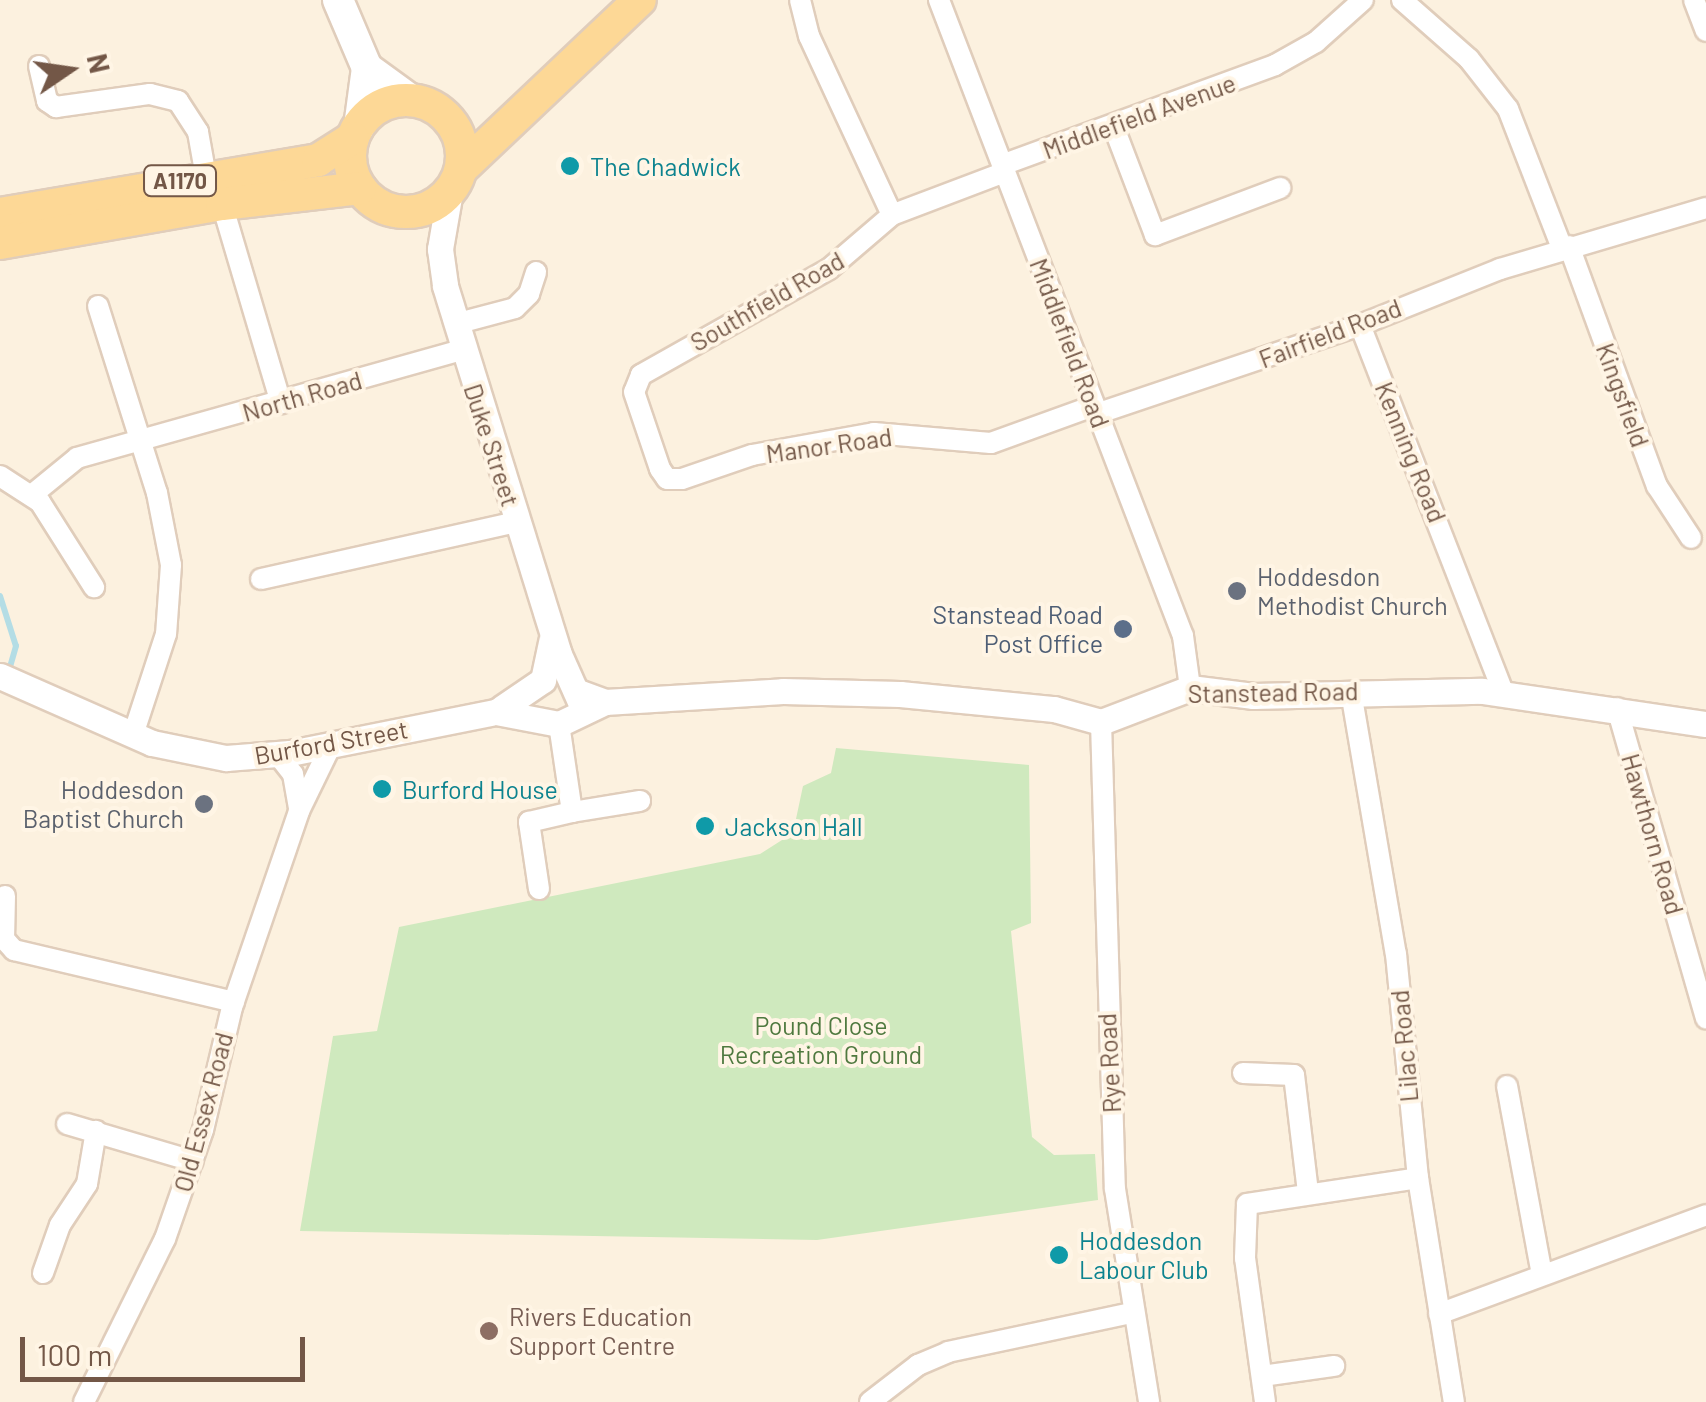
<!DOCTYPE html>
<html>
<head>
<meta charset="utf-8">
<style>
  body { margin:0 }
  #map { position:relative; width:1706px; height:1402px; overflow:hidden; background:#fcf1df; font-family:Barlow,sans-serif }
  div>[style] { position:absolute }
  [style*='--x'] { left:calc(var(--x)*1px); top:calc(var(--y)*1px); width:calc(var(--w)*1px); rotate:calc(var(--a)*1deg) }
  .green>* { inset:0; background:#cfe9be }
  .stream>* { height:6px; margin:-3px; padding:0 3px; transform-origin:3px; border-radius:3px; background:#b4dde5 }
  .roads { filter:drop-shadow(2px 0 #e0cdbb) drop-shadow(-2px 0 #e0cdbb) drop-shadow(0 2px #e0cdbb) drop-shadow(0 -2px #e0cdbb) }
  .minor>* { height:20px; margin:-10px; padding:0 10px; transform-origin:10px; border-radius:10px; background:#fff }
  .tertiary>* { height:25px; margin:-12.5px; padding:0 12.5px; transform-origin:12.5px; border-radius:12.5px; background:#fff }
  .secondary>* { height:30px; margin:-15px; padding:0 15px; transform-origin:15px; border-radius:15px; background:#fff }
  .primary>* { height:32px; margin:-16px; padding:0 16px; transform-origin:16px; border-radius:16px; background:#fdd896 }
  .primary>.ring { margin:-16px; padding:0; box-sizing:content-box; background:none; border:32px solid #fdd896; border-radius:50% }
  .dots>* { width:28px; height:28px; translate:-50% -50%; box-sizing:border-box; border:5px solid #fff5e5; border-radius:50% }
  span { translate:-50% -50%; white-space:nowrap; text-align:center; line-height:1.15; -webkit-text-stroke:8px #fff5e5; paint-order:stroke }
  .shield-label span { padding:2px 8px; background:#fff5e5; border:2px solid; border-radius:8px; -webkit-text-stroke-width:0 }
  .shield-label { font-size:22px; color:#735747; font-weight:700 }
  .street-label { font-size:25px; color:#735747 }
  .culture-label { font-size:25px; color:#0d838f }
  .left { translate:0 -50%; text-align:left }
  .worship-label { font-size:25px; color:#5b616d }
  .right { translate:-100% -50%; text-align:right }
  .service-label { font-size:25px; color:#4e5e75 }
  .park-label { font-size:25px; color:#4f793f }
  .education-label { font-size:25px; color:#785e54 }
  .north { position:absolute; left:20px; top:20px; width:100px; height:100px; -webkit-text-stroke:8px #fff5e5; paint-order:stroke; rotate:77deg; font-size:28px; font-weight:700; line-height:40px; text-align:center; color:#735747 }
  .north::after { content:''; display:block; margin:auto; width:35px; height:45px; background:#735747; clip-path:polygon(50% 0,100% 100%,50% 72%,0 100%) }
  .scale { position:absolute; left:20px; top:1337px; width:285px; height:45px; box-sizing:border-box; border:5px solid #735747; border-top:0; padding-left:12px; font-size:30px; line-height:35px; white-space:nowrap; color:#735747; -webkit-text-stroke:8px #fff5e5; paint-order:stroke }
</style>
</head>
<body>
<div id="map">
  <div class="green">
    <i style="clip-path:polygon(836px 748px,1029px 765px,1031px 923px,1011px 931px,1032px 1137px,1054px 1155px,1095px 1154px,1098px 1200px,817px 1240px,300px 1231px,333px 1036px,377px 1031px,399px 927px,760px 854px,793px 833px,803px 786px,831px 773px)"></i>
  </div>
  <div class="stream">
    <i style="--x:0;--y:596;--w:52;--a:72.3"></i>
    <i style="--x:16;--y:646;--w:26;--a:106"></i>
  </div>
  <div class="roads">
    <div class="minor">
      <i style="--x:800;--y:0;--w:37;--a:76"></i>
      <i style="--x:809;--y:36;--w:197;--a:65.1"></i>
      <i style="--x:939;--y:0;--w:681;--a:69.01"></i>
      <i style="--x:1183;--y:636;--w:52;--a:82.3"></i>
      <i style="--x:1402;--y:0;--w:89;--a:41.4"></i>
      <i style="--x:1469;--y:59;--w:63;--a:52"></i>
      <i style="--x:1508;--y:109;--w:149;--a:68.8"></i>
      <i style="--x:1694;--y:0;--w:33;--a:69"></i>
      <i style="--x:39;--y:66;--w:36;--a:77"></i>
      <i style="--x:47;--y:101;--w:11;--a:34"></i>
      <i style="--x:56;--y:107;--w:95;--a:-7.9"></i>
      <i style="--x:150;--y:94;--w:29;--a:14"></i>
      <i style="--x:178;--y:101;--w:37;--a:57"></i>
      <i style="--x:198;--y:132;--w:46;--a:79.9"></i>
      <i style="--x:1113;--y:125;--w:118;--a:69.1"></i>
      <i style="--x:1155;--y:235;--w:134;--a:-20.6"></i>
      <i style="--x:1002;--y:165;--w:291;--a:-20.1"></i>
      <i style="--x:1275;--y:65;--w:47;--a:-29.3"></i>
      <i style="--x:1316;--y:42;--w:63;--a:-41.8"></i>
      <i style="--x:1005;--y:172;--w:121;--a:159.2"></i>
      <i style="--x:892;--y:215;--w:83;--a:139.4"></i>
      <i style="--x:829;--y:269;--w:216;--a:150.6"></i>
      <i style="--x:641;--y:375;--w:18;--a:112"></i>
      <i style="--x:634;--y:392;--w:81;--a:71.3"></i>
      <i style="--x:660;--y:469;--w:12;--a:55"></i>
      <i style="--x:667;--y:479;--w:15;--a:0"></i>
      <i style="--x:682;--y:479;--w:74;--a:-18.9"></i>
      <i style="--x:752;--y:455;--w:124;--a:-10.2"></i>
      <i style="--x:874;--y:433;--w:117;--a:4.9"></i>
      <i style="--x:991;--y:443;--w:109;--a:-19.9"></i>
      <i style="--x:222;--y:204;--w:208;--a:73.5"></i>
      <i style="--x:1569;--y:246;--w:256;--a:69.9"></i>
      <i style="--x:1657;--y:486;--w:62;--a:56.8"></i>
      <i style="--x:98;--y:306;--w:196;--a:72.5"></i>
      <i style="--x:157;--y:493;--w:73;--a:79"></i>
      <i style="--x:171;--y:565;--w:69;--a:94.1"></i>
      <i style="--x:166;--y:634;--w:106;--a:108.1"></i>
      <i style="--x:455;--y:324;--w:62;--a:-14.9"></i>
      <i style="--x:515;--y:308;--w:20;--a:-45"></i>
      <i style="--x:529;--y:294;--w:23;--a:-72"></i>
      <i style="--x:1360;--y:325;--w:394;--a:68.7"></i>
      <i style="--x:1096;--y:414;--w:279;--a:-18.6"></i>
      <i style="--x:1360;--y:325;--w:151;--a:-21.8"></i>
      <i style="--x:1500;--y:269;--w:215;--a:-16.5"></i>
      <i style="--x:0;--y:476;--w:48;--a:33"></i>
      <i style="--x:40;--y:502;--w:101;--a:57.6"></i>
      <i style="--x:33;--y:494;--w:57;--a:-39.3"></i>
      <i style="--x:77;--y:458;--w:400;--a:-15.7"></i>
      <i style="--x:261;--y:579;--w:262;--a:-12.6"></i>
      <i style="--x:1351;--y:692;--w:266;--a:80.3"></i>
      <i style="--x:1396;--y:954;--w:225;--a:84.4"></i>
      <i style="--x:1418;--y:1178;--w:227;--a:80.9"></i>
      <i style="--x:1617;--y:708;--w:323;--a:74"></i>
      <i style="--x:1101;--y:722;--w:467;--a:88.3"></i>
      <i style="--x:1115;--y:1189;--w:216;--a:80.9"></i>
      <i style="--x:559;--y:724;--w:89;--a:81.6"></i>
      <i style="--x:572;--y:812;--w:69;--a:-9.2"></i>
      <i style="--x:278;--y:755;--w:24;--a:52"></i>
      <i style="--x:293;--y:774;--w:36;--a:80"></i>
      <i style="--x:539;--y:889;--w:68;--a:-98.5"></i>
      <i style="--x:529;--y:822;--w:44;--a:-13.1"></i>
      <i style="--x:5;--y:896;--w:43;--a:91.3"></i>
      <i style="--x:4;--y:939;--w:15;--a:48"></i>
      <i style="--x:14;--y:950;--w:226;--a:13.3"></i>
      <i style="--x:1243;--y:1073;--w:51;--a:2.2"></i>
      <i style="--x:1294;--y:1075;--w:119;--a:83.2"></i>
      <i style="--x:1507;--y:1086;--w:191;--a:79.5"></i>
      <i style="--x:67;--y:1124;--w:131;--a:16.4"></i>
      <i style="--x:43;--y:1273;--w:51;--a:-70.5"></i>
      <i style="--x:60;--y:1225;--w:49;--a:-56.6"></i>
      <i style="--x:87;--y:1184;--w:54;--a:-80.4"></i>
      <i style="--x:1439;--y:1314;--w:285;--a:-20.3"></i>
      <i style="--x:1262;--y:1376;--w:73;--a:-7.9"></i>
      <i style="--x:84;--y:1402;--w:182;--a:-63.6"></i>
      <i style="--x:165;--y:1239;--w:115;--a:-70.8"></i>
      <i style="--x:203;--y:1130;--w:126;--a:-76.7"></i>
      <i style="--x:232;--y:1007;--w:207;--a:-71.1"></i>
      <i style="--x:299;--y:811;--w:73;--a:-64.1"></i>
      <i style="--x:870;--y:1402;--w:61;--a:-37.6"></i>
      <i style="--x:918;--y:1365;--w:33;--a:-23"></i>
      <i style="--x:948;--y:1352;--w:188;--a:-12"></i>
      <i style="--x:1265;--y:1402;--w:145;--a:-97.9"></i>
      <i style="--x:1245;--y:1258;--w:54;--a:-87.9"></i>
      <i style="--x:1247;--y:1204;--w:173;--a:-8.6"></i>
    </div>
    <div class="tertiary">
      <i style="--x:450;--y:191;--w:59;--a:99.8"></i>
      <i style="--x:440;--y:249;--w:37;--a:82"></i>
      <i style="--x:445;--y:286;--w:383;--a:72.8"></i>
      <i style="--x:558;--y:652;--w:59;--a:66"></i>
      <i style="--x:0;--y:676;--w:166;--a:23.8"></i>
      <i style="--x:152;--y:743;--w:76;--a:11.5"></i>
      <i style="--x:226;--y:758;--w:64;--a:-4.5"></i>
      <i style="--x:290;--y:753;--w:210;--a:-11.3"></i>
      <i style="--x:496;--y:712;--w:64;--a:10.8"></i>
      <i style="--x:559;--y:724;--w:51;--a:-25.6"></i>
      <i style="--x:578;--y:692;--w:29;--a:20"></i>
      <i style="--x:605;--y:702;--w:178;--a:-3.5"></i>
      <i style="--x:783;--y:691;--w:117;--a:1.5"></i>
      <i style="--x:900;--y:694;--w:155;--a:5.6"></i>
      <i style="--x:1054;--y:709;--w:49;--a:15.5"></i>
      <i style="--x:1101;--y:722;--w:95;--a:-20.9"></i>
      <i style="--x:1190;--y:688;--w:64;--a:7.2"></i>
      <i style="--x:1253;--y:696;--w:229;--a:-1.3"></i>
      <i style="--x:1482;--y:691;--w:226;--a:8.4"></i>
      <i style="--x:499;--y:710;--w:53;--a:-34.3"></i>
      <i style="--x:543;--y:680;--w:40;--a:-78"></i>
    </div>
    <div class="secondary">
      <i style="--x:338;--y:0;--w:74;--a:66.9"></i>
      <i style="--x:367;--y:68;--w:54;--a:36"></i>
      <i style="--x:359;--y:127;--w:60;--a:-82.3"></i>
    </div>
    <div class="primary">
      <i class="ring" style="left:350px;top:100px;width:80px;height:80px"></i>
      <i style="--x:461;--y:169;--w:246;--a:-43.4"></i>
      <i style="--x:0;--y:214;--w:323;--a:-9.6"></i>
      <i style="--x:318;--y:160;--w:41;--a:-32.2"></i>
      <i style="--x:0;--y:243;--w:225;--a:-10"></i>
      <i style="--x:222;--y:204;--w:139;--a:-6.6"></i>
    </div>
  </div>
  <div class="dots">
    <i style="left:570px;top:166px;background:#0f9aa8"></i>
    <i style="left:1237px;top:591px;background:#6b7280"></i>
    <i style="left:1123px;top:629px;background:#5c6f8a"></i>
    <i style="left:382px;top:789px;background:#0f9aa8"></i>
    <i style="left:204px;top:804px;background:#6b7280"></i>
    <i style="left:705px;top:826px;background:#0f9aa8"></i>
    <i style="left:1059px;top:1255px;background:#0f9aa8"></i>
    <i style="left:489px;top:1331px;background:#8d6e63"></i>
  </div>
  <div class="shield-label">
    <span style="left:180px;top:181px">A1170</span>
  </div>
  <div class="street-label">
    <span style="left:1139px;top:116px;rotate:-20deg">Middlefield Avenue</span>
    <span style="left:767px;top:301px;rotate:-30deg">Southfield Road</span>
    <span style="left:1330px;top:333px;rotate:-21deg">Fairfield Road</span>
    <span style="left:1070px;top:343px;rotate:69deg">Middlefield Road</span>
    <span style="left:1623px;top:395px;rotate:70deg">Kingsfield</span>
    <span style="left:302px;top:396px;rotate:-16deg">North Road</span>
    <span style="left:492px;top:445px;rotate:72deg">Duke Street</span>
    <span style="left:829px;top:445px;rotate:-8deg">Manor Road</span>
    <span style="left:1411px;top:452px;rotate:68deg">Kenning Road</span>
    <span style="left:1273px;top:692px;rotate:-1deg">Stanstead Road</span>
    <span style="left:331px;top:742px;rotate:-10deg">Burford Street</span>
    <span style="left:1653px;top:834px;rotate:74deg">Hawthorn Road</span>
    <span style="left:1404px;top:1046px;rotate:-95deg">Lilac Road</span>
    <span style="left:1109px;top:1063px;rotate:-93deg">Rye Road</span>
    <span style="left:203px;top:1112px;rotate:-75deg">Old Essex Road</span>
  </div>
  <div class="culture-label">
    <span class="left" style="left:590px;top:166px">The Chadwick</span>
    <span class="left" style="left:402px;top:789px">Burford House</span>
    <span class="left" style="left:725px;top:826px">Jackson Hall</span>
    <span class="left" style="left:1079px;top:1255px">Hoddesdon<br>Labour Club</span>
  </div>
  <div class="worship-label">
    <span class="left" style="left:1257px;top:591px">Hoddesdon<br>Methodist Church</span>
    <span class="right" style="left:184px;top:804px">Hoddesdon<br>Baptist Church</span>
  </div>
  <div class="service-label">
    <span class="right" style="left:1103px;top:629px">Stanstead Road<br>Post Office</span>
  </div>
  <div class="park-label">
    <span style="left:821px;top:1040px">Pound Close<br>Recreation Ground</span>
  </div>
  <div class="education-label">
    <span class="left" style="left:509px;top:1331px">Rivers Education<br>Support Centre</span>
  </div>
  <div class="north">N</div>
  <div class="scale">100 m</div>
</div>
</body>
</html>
